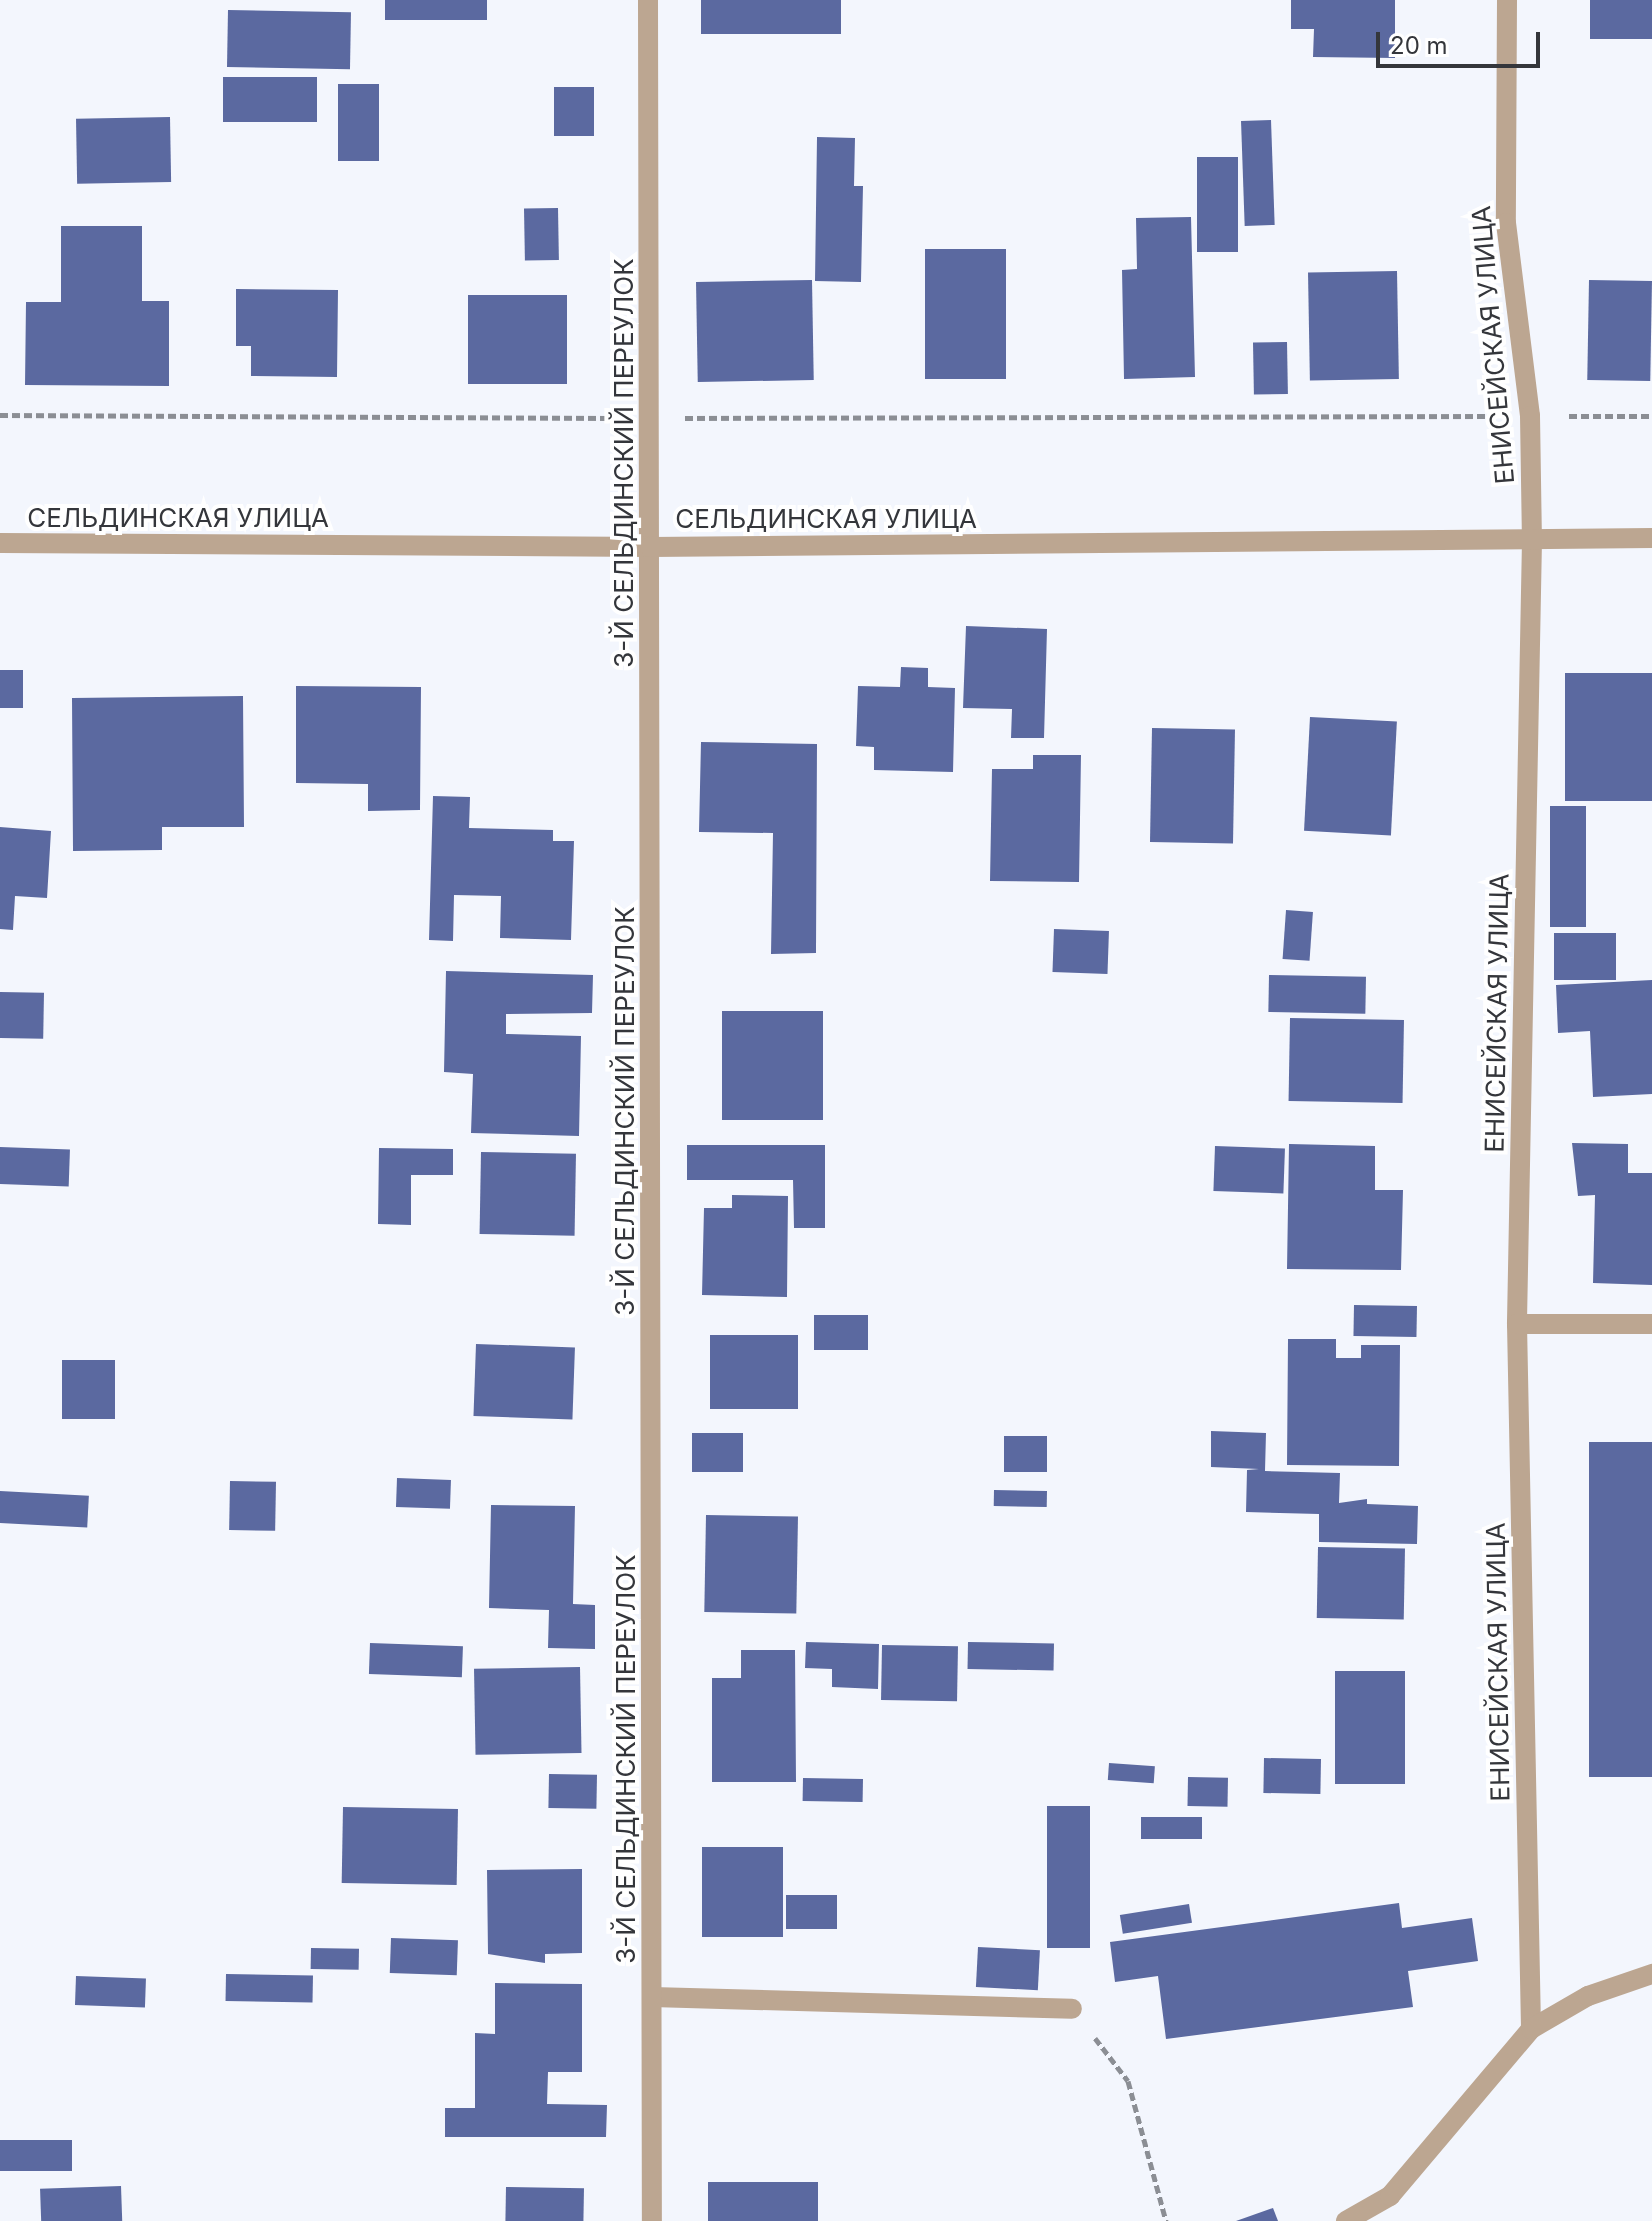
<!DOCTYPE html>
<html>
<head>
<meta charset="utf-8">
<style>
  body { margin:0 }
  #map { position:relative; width:1652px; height:2221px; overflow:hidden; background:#f3f6fd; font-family:Inter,sans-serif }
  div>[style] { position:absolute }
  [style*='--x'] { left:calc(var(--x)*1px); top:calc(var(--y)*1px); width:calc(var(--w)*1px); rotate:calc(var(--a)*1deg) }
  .building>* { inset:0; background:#5b69a0; transform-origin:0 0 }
  .path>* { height:5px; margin-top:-2.5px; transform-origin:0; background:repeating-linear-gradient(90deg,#8b8e94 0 8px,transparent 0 12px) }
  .service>* { height:20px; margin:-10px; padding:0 10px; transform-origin:10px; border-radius:10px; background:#bca691 }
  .minor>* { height:20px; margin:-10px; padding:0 10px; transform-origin:10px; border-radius:10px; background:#bca691 }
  span { translate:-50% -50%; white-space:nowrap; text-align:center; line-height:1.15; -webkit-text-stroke:8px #fff; paint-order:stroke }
  .street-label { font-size:26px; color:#34363b }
  .scale { position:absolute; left:1376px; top:32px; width:164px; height:36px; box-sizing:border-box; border:4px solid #34363b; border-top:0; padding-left:10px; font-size:24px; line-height:28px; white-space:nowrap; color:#34363b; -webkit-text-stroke:6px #fff; paint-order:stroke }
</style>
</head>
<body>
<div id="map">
  <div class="building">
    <i style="left:385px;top:0;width:102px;height:20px"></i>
    <i style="left:701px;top:0;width:140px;height:34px"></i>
    <i style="clip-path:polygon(1291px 0,1395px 0,1395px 58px,1313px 57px,1314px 29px,1291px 29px)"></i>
    <i style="left:1590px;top:0;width:62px;height:39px"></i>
    <i style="left:228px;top:10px;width:123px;height:57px;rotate:1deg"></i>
    <i style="left:223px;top:77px;width:94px;height:45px"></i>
    <i style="left:338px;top:84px;width:41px;height:77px"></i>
    <i style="left:554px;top:87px;width:40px;height:49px"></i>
    <i style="left:170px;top:117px;width:65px;height:94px;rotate:89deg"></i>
    <i style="left:1271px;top:120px;width:105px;height:30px;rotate:88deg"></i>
    <i style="clip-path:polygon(817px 137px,855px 138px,854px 186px,863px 186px,861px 282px,815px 281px)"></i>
    <i style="left:1197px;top:157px;width:41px;height:95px"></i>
    <i style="left:558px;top:208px;width:52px;height:34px;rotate:89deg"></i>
    <i style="clip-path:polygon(1191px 217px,1195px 377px,1124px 379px,1122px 270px,1137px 269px,1136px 218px)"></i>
    <i style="clip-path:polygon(61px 226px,142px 226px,142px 301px,169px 301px,169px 386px,25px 385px,26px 302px,61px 302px)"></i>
    <i style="left:925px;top:249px;width:81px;height:130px"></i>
    <i style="left:1397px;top:271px;width:108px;height:89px;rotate:89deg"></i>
    <i style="left:812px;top:280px;width:100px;height:116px;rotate:89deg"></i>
    <i style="left:1589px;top:280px;width:63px;height:100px;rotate:1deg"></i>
    <i style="clip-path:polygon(236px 289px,338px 290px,337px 377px,251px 376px,251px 346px,236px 346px)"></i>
    <i style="left:468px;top:295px;width:99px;height:89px"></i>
    <i style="left:1287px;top:342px;width:52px;height:34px;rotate:89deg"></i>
    <i style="clip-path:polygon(966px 626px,1047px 629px,1044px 738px,1011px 738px,1012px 709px,963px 708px)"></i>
    <i style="clip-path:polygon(901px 667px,928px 668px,928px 687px,955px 688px,953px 772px,874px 770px,874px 747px,856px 746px,858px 686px,900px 687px)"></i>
    <i style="left:0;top:670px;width:23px;height:38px"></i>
    <i style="left:1565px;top:673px;width:87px;height:128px"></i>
    <i style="clip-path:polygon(296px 686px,421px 687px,420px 810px,368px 811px,368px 784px,296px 783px)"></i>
    <i style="clip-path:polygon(243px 696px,244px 827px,162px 827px,162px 850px,73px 851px,72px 698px)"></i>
    <i style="left:1310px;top:717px;width:87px;height:114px;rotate:3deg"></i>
    <i style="left:1152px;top:728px;width:83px;height:114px;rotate:1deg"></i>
    <i style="clip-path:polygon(701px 742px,817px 744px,816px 953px,771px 954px,773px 833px,699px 832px)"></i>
    <i style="clip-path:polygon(1033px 755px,1081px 755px,1079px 882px,990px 881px,992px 769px,1033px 769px)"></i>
    <i style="clip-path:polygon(433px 796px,470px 797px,469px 828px,553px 830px,553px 841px,574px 841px,571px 940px,500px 938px,501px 896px,454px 895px,453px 941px,429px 940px)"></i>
    <i style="left:1550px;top:806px;width:36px;height:121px"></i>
    <i style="clip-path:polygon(0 827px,51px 831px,47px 898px,15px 896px,13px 930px,0 929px)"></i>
    <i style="left:1286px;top:910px;width:27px;height:49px;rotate:4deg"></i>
    <i style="left:1054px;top:929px;width:55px;height:43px;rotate:2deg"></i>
    <i style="left:1554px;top:933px;width:62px;height:47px"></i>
    <i style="clip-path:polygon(446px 971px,593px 975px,592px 1013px,506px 1014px,506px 1034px,581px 1036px,579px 1136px,471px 1133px,473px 1074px,444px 1072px)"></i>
    <i style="left:1269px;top:975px;width:97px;height:37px;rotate:1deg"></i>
    <i style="clip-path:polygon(1652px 980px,1652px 1094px,1593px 1097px,1590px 1031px,1558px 1033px,1556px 985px)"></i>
    <i style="left:0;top:992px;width:44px;height:46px;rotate:1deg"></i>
    <i style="left:722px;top:1011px;width:101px;height:109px"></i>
    <i style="left:1290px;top:1018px;width:114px;height:83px;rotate:1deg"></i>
    <i style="clip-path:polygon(1572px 1143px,1628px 1144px,1628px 1173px,1652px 1173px,1652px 1285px,1593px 1283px,1595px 1195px,1578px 1196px)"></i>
    <i style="clip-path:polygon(1289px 1144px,1375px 1146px,1375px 1190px,1403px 1190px,1401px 1270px,1287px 1269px)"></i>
    <i style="clip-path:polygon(687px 1145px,825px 1145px,825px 1228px,794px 1228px,793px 1180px,687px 1180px)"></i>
    <i style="left:1215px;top:1146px;width:70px;height:45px;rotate:2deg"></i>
    <i style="left:0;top:1147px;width:70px;height:37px;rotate:2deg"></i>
    <i style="clip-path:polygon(379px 1148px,453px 1149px,453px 1175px,411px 1175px,411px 1225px,378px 1224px)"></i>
    <i style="left:481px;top:1152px;width:95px;height:82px;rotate:1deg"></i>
    <i style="clip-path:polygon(732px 1195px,788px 1196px,787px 1297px,702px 1295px,704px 1208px,732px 1208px)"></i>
    <i style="left:1354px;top:1305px;width:63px;height:31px;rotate:1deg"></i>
    <i style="left:814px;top:1315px;width:54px;height:35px"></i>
    <i style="left:710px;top:1335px;width:88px;height:74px"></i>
    <i style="clip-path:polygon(1288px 1339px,1336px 1339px,1336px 1358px,1361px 1358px,1361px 1345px,1400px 1345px,1399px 1466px,1287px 1465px)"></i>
    <i style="left:476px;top:1344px;width:99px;height:72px;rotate:2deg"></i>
    <i style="left:62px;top:1360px;width:53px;height:59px"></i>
    <i style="clip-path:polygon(1211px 1431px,1266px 1433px,1265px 1471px,1340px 1473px,1339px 1503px,1367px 1499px,1367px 1504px,1418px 1506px,1417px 1544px,1319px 1542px,1319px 1514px,1246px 1512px,1247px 1470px,1259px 1469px,1211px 1467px)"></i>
    <i style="left:743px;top:1433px;width:39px;height:51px;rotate:90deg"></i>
    <i style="left:1004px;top:1436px;width:43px;height:36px"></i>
    <i style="left:1589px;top:1442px;width:63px;height:335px"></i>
    <i style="left:397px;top:1478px;width:54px;height:29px;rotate:2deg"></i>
    <i style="left:230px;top:1481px;width:46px;height:49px;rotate:1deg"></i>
    <i style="left:994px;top:1490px;width:53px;height:16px;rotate:1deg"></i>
    <i style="left:0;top:1491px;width:89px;height:32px;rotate:3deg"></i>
    <i style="clip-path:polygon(491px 1505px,575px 1506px,573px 1604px,595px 1605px,595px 1649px,548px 1648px,549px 1610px,489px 1608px)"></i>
    <i style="left:706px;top:1515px;width:92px;height:97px;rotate:1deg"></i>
    <i style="left:1318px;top:1547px;width:87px;height:71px;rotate:1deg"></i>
    <i style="clip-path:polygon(806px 1642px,879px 1644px,878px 1689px,832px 1687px,832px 1669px,805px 1668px)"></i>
    <i style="left:968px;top:1642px;width:86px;height:27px;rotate:1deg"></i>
    <i style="left:370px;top:1643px;width:93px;height:31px;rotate:2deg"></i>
    <i style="left:882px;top:1645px;width:76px;height:55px;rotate:1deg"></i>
    <i style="clip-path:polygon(741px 1650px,795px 1650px,796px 1782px,712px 1782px,712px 1678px,741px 1678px)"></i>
    <i style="left:580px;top:1667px;width:86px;height:106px;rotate:89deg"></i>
    <i style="left:1335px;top:1671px;width:70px;height:113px"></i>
    <i style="left:1264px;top:1758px;width:57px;height:35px;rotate:1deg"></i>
    <i style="left:1109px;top:1763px;width:46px;height:17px;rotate:4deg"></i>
    <i style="left:549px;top:1774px;width:48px;height:34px;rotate:1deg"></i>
    <i style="left:1188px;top:1777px;width:40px;height:29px;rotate:1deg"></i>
    <i style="left:803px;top:1778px;width:60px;height:23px;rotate:1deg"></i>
    <i style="left:1047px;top:1806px;width:43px;height:142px"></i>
    <i style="left:343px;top:1807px;width:115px;height:76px;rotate:1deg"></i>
    <i style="left:1202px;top:1817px;width:22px;height:61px;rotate:90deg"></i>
    <i style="left:702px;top:1847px;width:81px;height:90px"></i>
    <i style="clip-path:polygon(582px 1869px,582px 1953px,545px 1954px,545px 1963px,488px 1954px,487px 1870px)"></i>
    <i style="left:786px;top:1895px;width:51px;height:34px"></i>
    <i style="clip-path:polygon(1399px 1903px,1402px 1928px,1472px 1918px,1478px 1961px,1408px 1971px,1413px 2007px,1166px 2039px,1158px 1976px,1115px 1982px,1110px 1942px)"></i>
    <i style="left:1189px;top:1904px;width:19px;height:70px;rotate:81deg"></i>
    <i style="left:391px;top:1938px;width:67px;height:35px;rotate:2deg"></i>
    <i style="left:978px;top:1947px;width:62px;height:40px;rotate:3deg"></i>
    <i style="left:311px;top:1948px;width:48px;height:21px;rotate:1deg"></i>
    <i style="left:226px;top:1974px;width:87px;height:27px;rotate:1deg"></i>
    <i style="left:76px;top:1976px;width:70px;height:29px;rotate:2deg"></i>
    <i style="clip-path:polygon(495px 1983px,582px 1984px,582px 2072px,548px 2072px,547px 2104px,607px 2105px,606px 2137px,445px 2137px,445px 2108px,475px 2108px,475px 2033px,495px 2034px)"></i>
    <i style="left:0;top:2140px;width:72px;height:31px"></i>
    <i style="left:708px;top:2182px;width:110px;height:39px"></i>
    <i style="left:121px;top:2186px;width:35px;height:81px;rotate:88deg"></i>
    <i style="left:506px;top:2187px;width:78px;height:34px;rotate:1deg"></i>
    <i style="clip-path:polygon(1273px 2208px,1278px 2221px,1236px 2221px)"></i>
  </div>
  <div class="path">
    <i style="--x:0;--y:415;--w:611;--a:0.28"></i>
    <i style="--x:1569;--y:416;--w:83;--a:0"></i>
    <i style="--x:685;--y:418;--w:806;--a:-0.14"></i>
    <i style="--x:1095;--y:2038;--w:54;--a:52.5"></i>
    <i style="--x:1128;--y:2081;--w:145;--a:74.8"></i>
  </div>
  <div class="service">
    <i style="--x:652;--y:1997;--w:420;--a:1.6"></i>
  </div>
  <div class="minor">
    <i style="--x:648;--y:0;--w:2221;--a:89.9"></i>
    <i style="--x:1507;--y:0;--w:223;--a:90.3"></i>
    <i style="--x:1506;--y:223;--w:194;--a:82.9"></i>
    <i style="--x:1530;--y:416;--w:124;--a:89.1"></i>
    <i style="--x:1532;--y:540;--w:784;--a:91.1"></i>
    <i style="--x:1517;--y:1324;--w:705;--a:88.86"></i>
    <i style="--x:0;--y:543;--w:650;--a:0.35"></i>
    <i style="--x:650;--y:547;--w:1002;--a:-0.51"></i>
    <i style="--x:1517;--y:1324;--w:135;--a:0"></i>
    <i style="--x:1346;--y:2221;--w:51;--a:-29.6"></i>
    <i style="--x:1390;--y:2196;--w:219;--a:-49.8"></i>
    <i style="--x:1531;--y:2029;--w:66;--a:-30.1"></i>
    <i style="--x:1588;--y:1996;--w:68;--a:-19"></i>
  </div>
  <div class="street-label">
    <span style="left:1493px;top:345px;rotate:-95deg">ЕНИСЕЙСКАЯ УЛИЦА</span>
    <span style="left:624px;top:463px;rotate:-90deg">3-Й СЕЛЬДИНСКИЙ ПЕРЕУЛОК</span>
    <span style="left:178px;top:518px">СЕЛЬДИНСКАЯ УЛИЦА</span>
    <span style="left:826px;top:519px">СЕЛЬДИНСКАЯ УЛИЦА</span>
    <span style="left:1497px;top:1013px;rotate:-89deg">ЕНИСЕЙСКАЯ УЛИЦА</span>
    <span style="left:625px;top:1111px;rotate:-90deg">3-Й СЕЛЬДИНСКИЙ ПЕРЕУЛОК</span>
    <span style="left:1498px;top:1662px;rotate:-91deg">ЕНИСЕЙСКАЯ УЛИЦА</span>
    <span style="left:626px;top:1759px;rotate:-90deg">3-Й СЕЛЬДИНСКИЙ ПЕРЕУЛОК</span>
  </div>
  <div class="scale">20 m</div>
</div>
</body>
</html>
